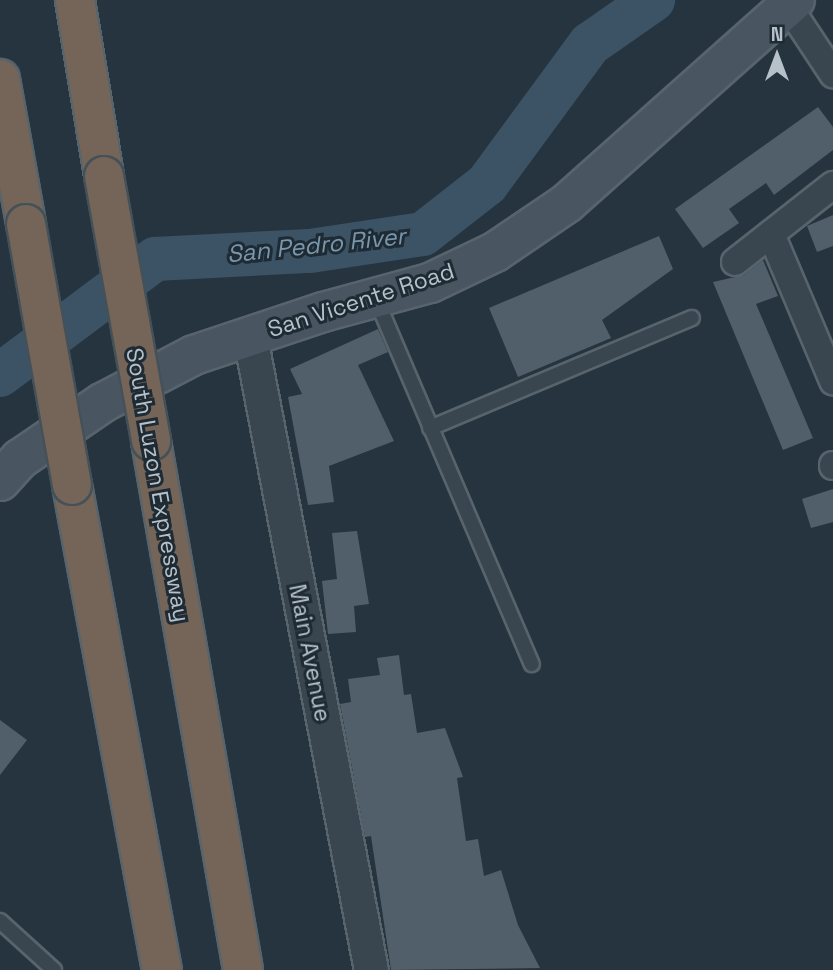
<!DOCTYPE html>
<html>
<head>
<meta charset="utf-8">
<style>
  body { margin:0 }
  #map { position:relative; width:833px; height:970px; overflow:hidden; background:#26343f; font-family:"Space Grotesk",sans-serif }
  div>[style] { position:absolute }
  [style*='--x'] { left:calc(var(--x)*1px); top:calc(var(--y)*1px); width:calc(var(--w)*1px); rotate:calc(var(--a)*1deg) }
  .river>* { height:44px; margin:-22px; padding:0 22px; transform-origin:22px; border-radius:22px; background:#3b5365 }
  .building>* { inset:0; background:#505f6a }
  .roads { filter:drop-shadow(2px 0 #58646c) drop-shadow(-2px 0 #58646c) drop-shadow(0 2px #58646c) drop-shadow(0 -2px #58646c) }
  .service>* { height:14px; margin:-7px; padding:0 7px; transform-origin:7px; border-radius:7px; background:#3a464f }
  .minor>* { height:26px; margin:-13px; padding:0 13px; transform-origin:13px; border-radius:13px; background:#3a464f }
  .tertiary>* { height:33px; margin:-16.5px; padding:0 16.5px; transform-origin:16.5px; border-radius:16.5px; background:#3a464f }
  .secondary>* { height:38px; margin:-19px; padding:0 19px; transform-origin:19px; border-radius:19px; background:#495662 }
  .motorway>* { height:38px; margin:-19px; padding:0 19px; transform-origin:19px; border-radius:19px; background:#746558 }
  .bridges { filter:drop-shadow(2px 0 #455159) drop-shadow(-2px 0 #455159) drop-shadow(0 2px #455159) drop-shadow(0 -2px #455159) }
  .motorway-bridge>* { height:38px; margin:-19px; padding:0 19px; transform-origin:19px; border-radius:19px; background:#746558 }
  span { translate:-50% -50%; white-space:nowrap; text-align:center; line-height:1.15; -webkit-text-stroke:6px #1f2b34; paint-order:stroke }
  .street-label { font-size:23px; color:#b7c1c9 }
  .water-label { font-size:24px; color:#7996ab; font-style:italic }
  .north { position:absolute; left:742px; top:21px; width:70px; height:70px; -webkit-text-stroke:5px #1f2b34; paint-order:stroke; rotate:0deg; font-size:19px; font-weight:700; line-height:28px; text-align:center; color:#b7c1c9 }
  .north::after { content:''; display:block; margin:auto; width:24px; height:32px; background:#b7c1c9; clip-path:polygon(50% 0,100% 100%,50% 72%,0 100%) }
</style>
</head>
<body>
<div id="map">
  <div class="river">
    <i style="--x:0;--y:375;--w:194;--a:-36.8"></i>
    <i style="--x:155;--y:259;--w:155;--a:-3"></i>
    <i style="--x:310;--y:251;--w:114;--a:-8.6"></i>
    <i style="--x:423;--y:234;--w:81;--a:-38"></i>
    <i style="--x:487;--y:184;--w:174;--a:-53.7"></i>
    <i style="--x:590;--y:44;--w:77;--a:-34.9"></i>
  </div>
  <div class="building">
    <i style="clip-path:polygon(818px 107px,833px 127px,833px 150px,774px 195px,766px 183px,729px 209px,739px 223px,703px 248px,675px 209px)"></i>
    <i style="clip-path:polygon(833px 215px,833px 246px,817px 252px,807px 226px)"></i>
    <i style="clip-path:polygon(659px 236px,673px 269px,602px 320px,611px 338px,518px 377px,489px 308px)"></i>
    <i style="clip-path:polygon(763px 260px,778px 296px,756px 304px,813px 438px,783px 450px,713px 282px,744px 275px)"></i>
    <i style="clip-path:polygon(378px 329px,388px 352px,358px 365px,394px 441px,329px 466px,334px 502px,308px 505px,288px 397px,302px 394px,290px 369px)"></i>
    <i style="clip-path:polygon(833px 489px,833px 522px,811px 528px,802px 499px)"></i>
    <i style="clip-path:polygon(357px 531px,369px 604px,354px 606px,356px 632px,328px 634px,322px 581px,337px 579px,332px 533px)"></i>
    <i style="clip-path:polygon(399px 655px,404px 695px,411px 694px,417px 733px,445px 728px,463px 777px,457px 778px,466px 841px,478px 839px,484px 876px,501px 870px,518px 925px,540px 968px,391px 970px,371px 836px,365px 837px,340px 704px,351px 702px,348px 679px,380px 675px,377px 658px)"></i>
    <i style="clip-path:polygon(0 720px,27px 740px,0 775px)"></i>
  </div>
  <div class="roads">
    <div class="service">
      <i style="--x:376;--y:299;--w:397;--a:66.9"></i>
      <i style="--x:430;--y:428;--w:284;--a:-22.8"></i>
      <i style="--x:0;--y:921;--w:73;--a:42.2"></i>
    </div>
    <div class="minor">
      <i style="--x:788;--y:6;--w:82;--a:56.5"></i>
      <i style="--x:771;--y:234;--w:160;--a:67.1"></i>
      <i style="--x:735;--y:262;--w:125;--a:-38.2"></i>
      <i style="--x:833;--y:466;--w:1;--a:-90"></i>
    </div>
    <div class="tertiary">
      <i style="--x:250;--y:337;--w:644;--a:79.18"></i>
    </div>
    <div class="secondary">
      <i style="--x:0;--y:481;--w:30;--a:-48"></i>
      <i style="--x:20;--y:459;--w:99;--a:-34.3"></i>
      <i style="--x:102;--y:403;--w:104;--a:-27.6"></i>
      <i style="--x:194;--y:355;--w:136;--a:-18.4"></i>
      <i style="--x:323;--y:312;--w:111;--a:-15.2"></i>
      <i style="--x:430;--y:283;--w:72;--a:-25.5"></i>
      <i style="--x:495;--y:252;--w:87;--a:-34.2"></i>
      <i style="--x:567;--y:203;--w:305;--a:-41.7"></i>
    </div>
    <div class="motorway">
      <i style="--x:75;--y:0;--w:178;--a:80.6"></i>
      <i style="--x:0;--y:79;--w:147;--a:79.8"></i>
      <i style="--x:151;--y:441;--w:537;--a:80.13"></i>
      <i style="--x:72;--y:485;--w:493;--a:79.5"></i>
    </div>
  </div>
  <div class="bridges">
    <div class="motorway-bridge">
      <i style="--x:104;--y:176;--w:269;--a:79.9"></i>
      <i style="--x:26;--y:224;--w:265;--a:80"></i>
    </div>
  </div>
  <div class="street-label">
    <span style="left:361px;top:300px;rotate:-18deg">San Vicente Road</span>
    <span style="left:158px;top:485px;rotate:80deg">South Luzon Expressway</span>
    <span style="left:310px;top:653px;rotate:79deg">Main Avenue</span>
  </div>
  <div class="water-label">
    <span style="left:316px;top:245px;rotate:-6deg">San Pedro River</span>
  </div>
  <div class="north">N</div>
</div>
</body>
</html>
